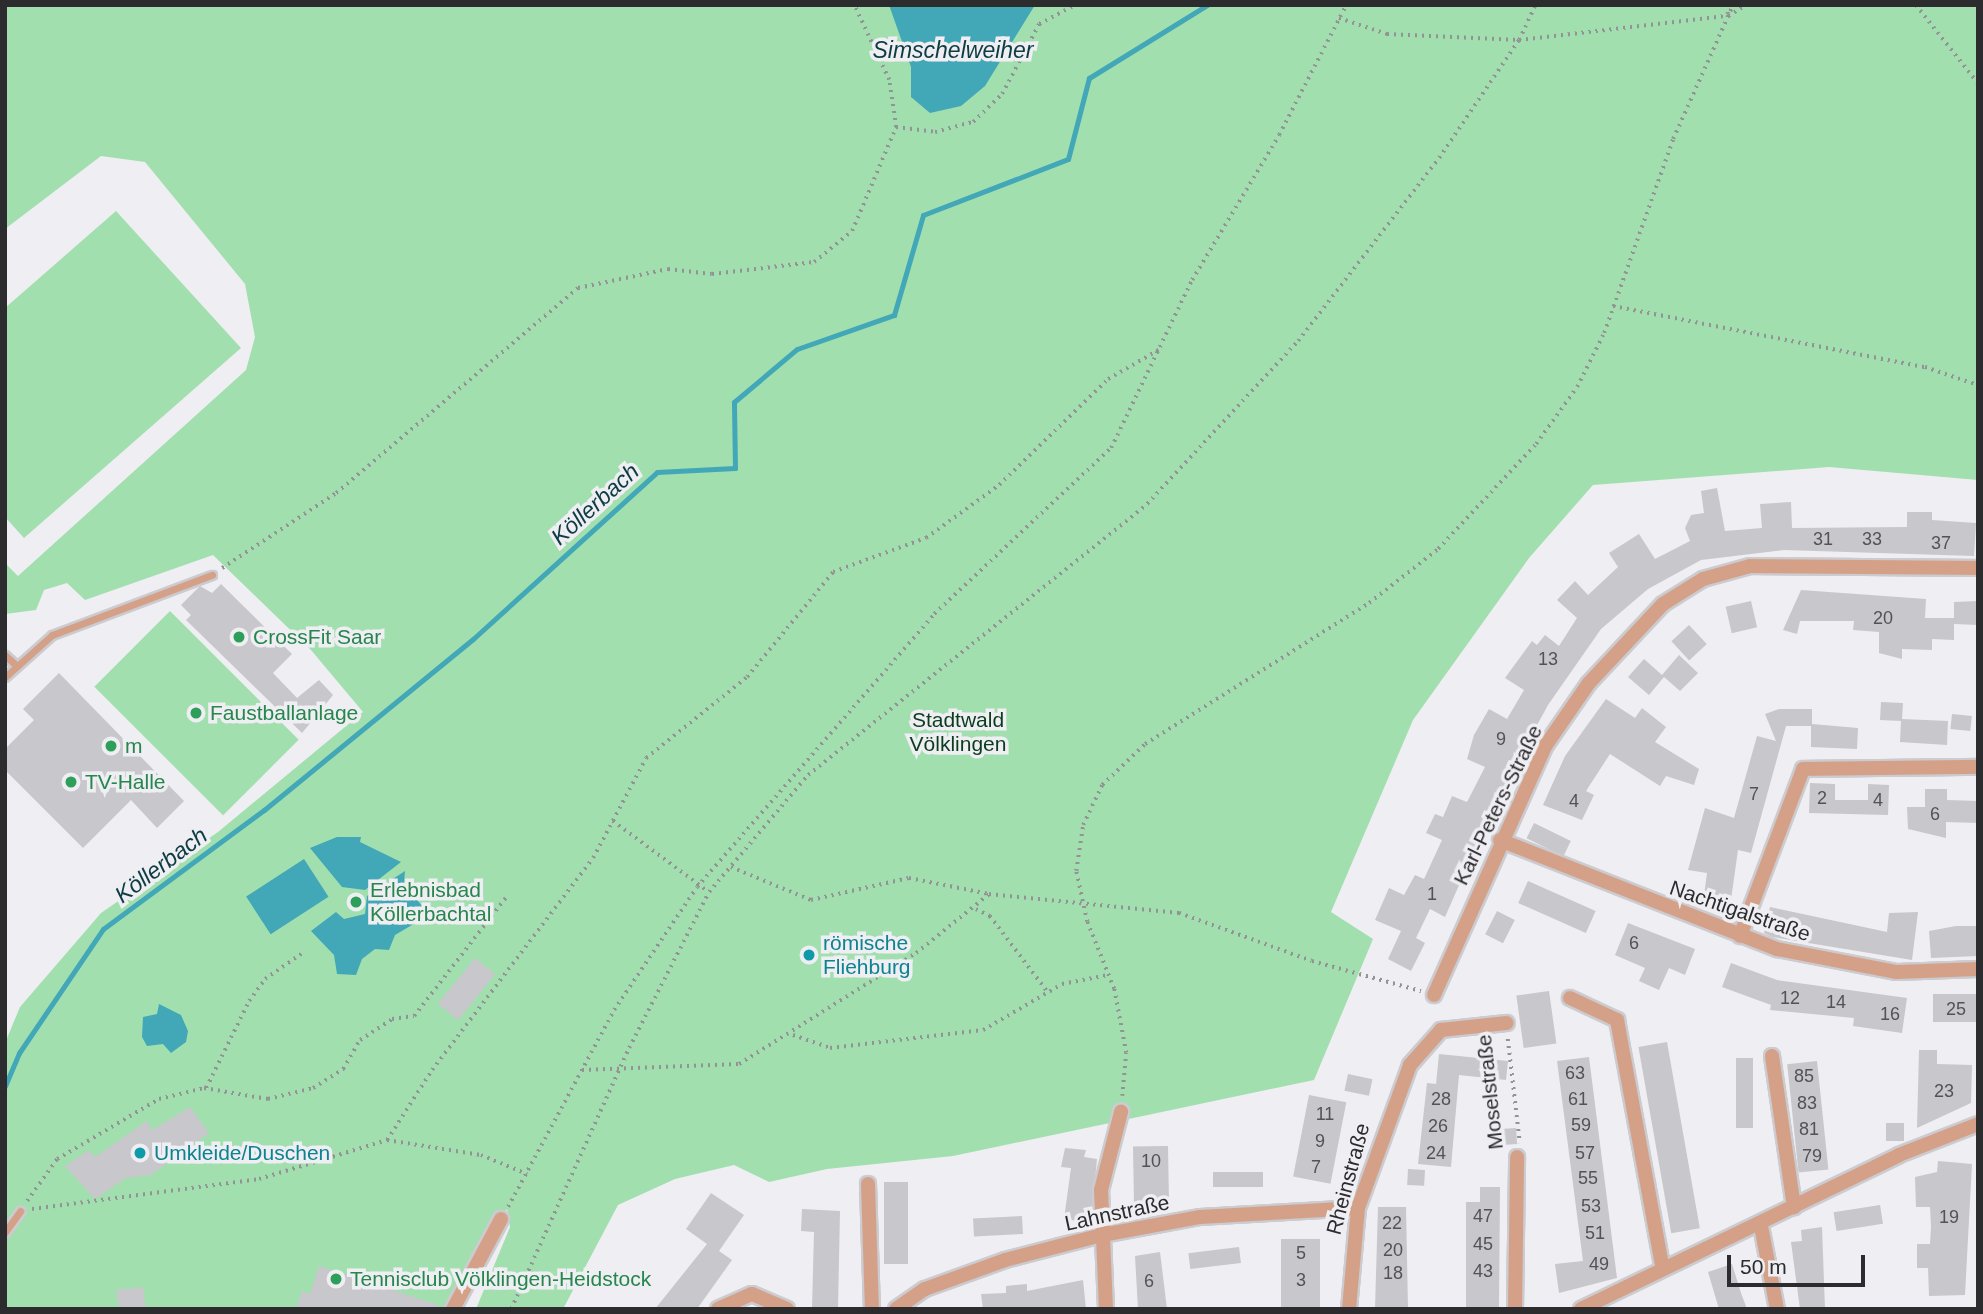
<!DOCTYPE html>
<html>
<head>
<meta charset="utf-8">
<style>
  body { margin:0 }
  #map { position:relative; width:1983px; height:1314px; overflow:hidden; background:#eeeef3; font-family:Arial,sans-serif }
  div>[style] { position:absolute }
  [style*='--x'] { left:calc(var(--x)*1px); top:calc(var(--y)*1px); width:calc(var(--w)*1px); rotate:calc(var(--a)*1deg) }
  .green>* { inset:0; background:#a2dfaf; transform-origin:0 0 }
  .water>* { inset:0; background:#42a7b7; transform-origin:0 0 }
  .stream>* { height:5px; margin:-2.5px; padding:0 2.5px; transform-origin:2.5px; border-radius:2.5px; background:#42a7b7 }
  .building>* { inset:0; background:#c7c7cc; transform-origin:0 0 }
  .path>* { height:3.5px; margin-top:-1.75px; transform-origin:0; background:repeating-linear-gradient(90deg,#939396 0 2px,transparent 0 7px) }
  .roads { filter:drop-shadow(2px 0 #cbcbd0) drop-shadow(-2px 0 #cbcbd0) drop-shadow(0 2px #cbcbd0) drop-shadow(0 -2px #cbcbd0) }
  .lane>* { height:7px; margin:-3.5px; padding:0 3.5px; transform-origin:3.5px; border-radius:3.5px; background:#d4a188 }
  .street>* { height:14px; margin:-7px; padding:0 7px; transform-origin:7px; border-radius:7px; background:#d4a188 }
  .dots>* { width:19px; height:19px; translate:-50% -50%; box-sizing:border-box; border:4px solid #eeeef3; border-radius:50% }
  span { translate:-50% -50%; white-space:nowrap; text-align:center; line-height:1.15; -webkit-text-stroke:7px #eeeef3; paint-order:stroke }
  .number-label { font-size:18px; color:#535356 }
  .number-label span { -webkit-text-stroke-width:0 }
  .leisure-label { font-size:21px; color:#27864d }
  .left { translate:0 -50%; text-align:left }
  .park-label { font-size:21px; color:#0b3c1c }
  .street-label { font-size:21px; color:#2c2c2e }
  .culture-label { font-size:21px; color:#0d838f }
  .water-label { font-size:23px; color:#0d3c43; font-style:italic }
  .frame { position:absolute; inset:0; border:7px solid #2c2c2e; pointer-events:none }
  .scale { position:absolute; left:1727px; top:1255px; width:138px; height:32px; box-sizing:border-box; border:4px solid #2c2c2e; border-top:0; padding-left:9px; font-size:21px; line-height:24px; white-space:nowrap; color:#2c2c2e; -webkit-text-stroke:5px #eeeef3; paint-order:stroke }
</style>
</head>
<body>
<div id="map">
  <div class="green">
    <i style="clip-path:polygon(5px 5px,1978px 5px,1978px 480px,1829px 467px,1593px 485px,1529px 558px,1413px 720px,1331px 912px,1373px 939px,1314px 1080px,953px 1156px,827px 1169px,769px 1182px,734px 1165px,675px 1179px,618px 1205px,563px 1309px,476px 1309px,510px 1227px,507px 1209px,453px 1309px,5px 1309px,5px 1043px,20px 1007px,101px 913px,218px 832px,363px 712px,311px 650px,213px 555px,85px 600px,67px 583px,44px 590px,36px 610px,5px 614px,5px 563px,18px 576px,246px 370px,255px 337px,245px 284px,145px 162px,101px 156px,5px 229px)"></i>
    <i style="clip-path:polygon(116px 211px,241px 348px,24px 538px,5px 517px,5px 308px)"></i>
    <i style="left:170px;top:611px;width:182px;height:107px;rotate:45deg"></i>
  </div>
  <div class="water">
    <i style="clip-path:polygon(889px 5px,1035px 5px,985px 86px,961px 106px,930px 113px,911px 97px,911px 67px)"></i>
    <i style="clip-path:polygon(337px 837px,361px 837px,360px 842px,401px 862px,365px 890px,342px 887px,310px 848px)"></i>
    <i style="left:304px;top:859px;width:45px;height:69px;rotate:57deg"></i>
    <i style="clip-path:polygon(405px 871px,404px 883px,429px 915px,395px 935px,389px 950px,375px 949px,362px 959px,356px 975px,337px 974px,334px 955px,311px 931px,336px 912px,344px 919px,365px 914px,367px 896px)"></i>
    <i style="clip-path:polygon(159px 1004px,181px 1015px,188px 1031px,186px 1042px,171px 1053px,163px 1044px,147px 1046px,142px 1037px,143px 1017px,157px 1014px)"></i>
  </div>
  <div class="stream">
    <i style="--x:5;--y:1086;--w:36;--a:-67"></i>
    <i style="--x:19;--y:1053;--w:150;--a:-55.9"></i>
    <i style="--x:103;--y:929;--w:200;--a:-36.5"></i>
    <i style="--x:264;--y:810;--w:270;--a:-39.3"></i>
    <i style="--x:473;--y:639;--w:248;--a:-42.2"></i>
    <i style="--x:657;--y:472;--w:78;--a:-2.9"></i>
    <i style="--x:735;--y:468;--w:66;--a:-90.9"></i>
    <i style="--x:734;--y:402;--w:82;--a:-40.1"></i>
    <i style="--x:797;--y:349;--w:103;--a:-19.3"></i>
    <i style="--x:894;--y:315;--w:104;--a:-73.8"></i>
    <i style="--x:923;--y:215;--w:155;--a:-21.1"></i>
    <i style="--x:1068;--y:159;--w:84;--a:-75.5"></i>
    <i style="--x:1089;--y:78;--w:139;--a:-31.7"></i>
  </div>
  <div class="building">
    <i style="clip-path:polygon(1717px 488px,1725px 531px,1762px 528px,1760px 504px,1791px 502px,1792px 528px,1907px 527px,1907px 512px,1932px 512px,1932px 520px,1976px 523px,1974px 556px,1784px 550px,1701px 560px,1648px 589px,1601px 629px,1548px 705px,1497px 799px,1445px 917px,1430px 909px,1416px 938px,1425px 943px,1411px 971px,1388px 959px,1401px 931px,1375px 920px,1389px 888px,1404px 895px,1415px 875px,1424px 879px,1442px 840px,1426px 833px,1435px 814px,1443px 817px,1452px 796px,1467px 802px,1485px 767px,1467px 759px,1474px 735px,1489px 709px,1507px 719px,1524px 690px,1505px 678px,1532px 641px,1537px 645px,1545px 635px,1559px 646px,1577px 618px,1557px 600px,1575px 581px,1588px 595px,1618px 567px,1609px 553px,1639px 534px,1655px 559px,1690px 541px,1685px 528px,1691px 515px,1704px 513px,1701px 491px)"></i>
    <i style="clip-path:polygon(221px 584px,292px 654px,273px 673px,297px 698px,319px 680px,333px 695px,302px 733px,186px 620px,191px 615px,181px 605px,200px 586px,212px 593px)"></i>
    <i style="clip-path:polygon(1801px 590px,1926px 599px,1925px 618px,1954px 618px,1954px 602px,1978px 601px,1978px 625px,1954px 624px,1954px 640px,1932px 639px,1932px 650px,1902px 649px,1902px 659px,1879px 653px,1879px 632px,1853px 630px,1854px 621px,1800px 621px,1797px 634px,1783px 630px)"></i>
    <i style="left:1751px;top:601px;width:27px;height:26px;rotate:77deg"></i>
    <i style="left:1689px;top:625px;width:26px;height:24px;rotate:47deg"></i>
    <i style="clip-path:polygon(1679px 655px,1698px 673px,1680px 691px,1664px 677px,1649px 695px,1628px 677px,1644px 659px,1662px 675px)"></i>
    <i style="clip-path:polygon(59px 673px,184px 801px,157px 828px,131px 800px,83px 848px,5px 770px,5px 749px,34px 720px,23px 709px)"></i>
    <i style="clip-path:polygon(1606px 699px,1635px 718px,1642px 708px,1666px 727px,1655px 742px,1699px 769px,1694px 785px,1666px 776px,1660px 786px,1610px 754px,1586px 791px,1594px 795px,1582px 820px,1543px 805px,1565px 756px)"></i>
    <i style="clip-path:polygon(1881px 702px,1903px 703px,1902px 719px,1948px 721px,1947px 745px,1900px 742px,1901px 721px,1880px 720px)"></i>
    <i style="clip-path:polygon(1779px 709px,1812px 709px,1812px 724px,1858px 728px,1857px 749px,1811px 747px,1811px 726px,1786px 726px,1751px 853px,1738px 850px,1730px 907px,1703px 903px,1707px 873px,1688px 870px,1705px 808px,1734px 818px,1757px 736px,1776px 741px,1765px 714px)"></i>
    <i style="left:1952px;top:714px;width:20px;height:15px;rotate:6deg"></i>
    <i style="clip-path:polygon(1810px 783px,1835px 784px,1835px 800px,1868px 800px,1868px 784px,1889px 785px,1888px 815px,1809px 813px)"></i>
    <i style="clip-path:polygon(1925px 789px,1947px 789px,1947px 800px,1978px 801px,1978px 823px,1946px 822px,1946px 838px,1908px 829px,1907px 807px,1925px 807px)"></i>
    <i style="left:1534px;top:823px;width:41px;height:17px;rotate:26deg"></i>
    <i style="left:1528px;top:881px;width:74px;height:24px;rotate:24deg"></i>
    <i style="clip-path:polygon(1770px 907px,1887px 932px,1889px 913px,1918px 912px,1912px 960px,1772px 937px,1764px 933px)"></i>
    <i style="left:1497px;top:911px;width:20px;height:26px;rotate:27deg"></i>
    <i style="clip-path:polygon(1628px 923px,1695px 949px,1685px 975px,1669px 968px,1659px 990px,1639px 981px,1645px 968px,1615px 955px)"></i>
    <i style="clip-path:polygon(1956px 926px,1978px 926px,1978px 956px,1931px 958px,1929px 931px)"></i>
    <i style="left:475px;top:958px;width:26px;height:59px;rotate:39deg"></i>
    <i style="clip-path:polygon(1731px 963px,1777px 980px,1907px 998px,1902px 1033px,1853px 1026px,1854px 1018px,1770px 1010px,1771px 1005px,1722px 987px)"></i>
    <i style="left:1549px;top:991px;width:53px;height:33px;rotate:82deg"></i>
    <i style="left:1978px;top:994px;width:28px;height:45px;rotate:90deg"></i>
    <i style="left:1667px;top:1042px;width:189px;height:29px;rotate:80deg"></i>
    <i style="clip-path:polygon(1919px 1050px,1937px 1050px,1937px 1064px,1972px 1065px,1971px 1103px,1917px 1128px)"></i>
    <i style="clip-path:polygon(1439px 1054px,1508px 1061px,1506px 1080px,1459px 1075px,1451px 1167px,1418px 1164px,1427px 1083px,1436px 1084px)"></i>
    <i style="clip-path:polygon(1589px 1057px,1617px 1278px,1559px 1293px,1555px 1264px,1583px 1261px,1557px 1061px)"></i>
    <i style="left:1736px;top:1058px;width:17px;height:70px"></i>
    <i style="left:1817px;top:1061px;width:109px;height:30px;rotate:84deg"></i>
    <i style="left:1348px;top:1074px;width:25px;height:17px;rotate:12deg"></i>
    <i style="left:1309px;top:1095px;width:38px;height:83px;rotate:11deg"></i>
    <i style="clip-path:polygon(190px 1107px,209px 1133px,151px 1175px,126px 1178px,95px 1199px,65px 1166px,89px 1150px,95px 1157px,147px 1121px,152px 1130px)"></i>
    <i style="left:1886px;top:1123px;width:18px;height:18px"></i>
    <i style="left:1516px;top:1128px;width:16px;height:15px;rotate:86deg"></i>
    <i style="left:1168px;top:1146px;width:56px;height:35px;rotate:89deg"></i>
    <i style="clip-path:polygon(1065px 1148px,1086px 1150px,1084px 1157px,1097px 1159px,1091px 1223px,1064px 1219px,1071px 1168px,1061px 1167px)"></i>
    <i style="clip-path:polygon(1938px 1161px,1972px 1164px,1965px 1295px,1929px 1296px,1928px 1268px,1917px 1268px,1917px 1244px,1930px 1244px,1931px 1227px,1930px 1207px,1916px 1207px,1915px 1177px,1937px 1172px)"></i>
    <i style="left:1408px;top:1169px;width:17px;height:16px;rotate:3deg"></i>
    <i style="left:1263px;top:1172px;width:15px;height:50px;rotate:90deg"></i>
    <i style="left:884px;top:1182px;width:24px;height:82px"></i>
    <i style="clip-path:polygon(1480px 1187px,1500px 1187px,1499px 1309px,1466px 1309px,1466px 1202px,1480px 1202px)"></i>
    <i style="clip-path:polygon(711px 1193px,744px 1215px,719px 1251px,732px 1260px,697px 1309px,655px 1309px,707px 1244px,686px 1229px)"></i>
    <i style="left:1880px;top:1205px;width:19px;height:47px;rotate:81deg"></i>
    <i style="clip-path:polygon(1378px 1207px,1406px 1207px,1408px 1309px,1375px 1309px)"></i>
    <i style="clip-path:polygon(802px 1209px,840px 1211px,838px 1309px,812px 1309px,814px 1232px,801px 1231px)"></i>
    <i style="left:1022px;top:1216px;width:18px;height:49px;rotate:87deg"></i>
    <i style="clip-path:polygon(1822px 1227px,1825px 1309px,1800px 1309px,1791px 1242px,1802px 1241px,1801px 1230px)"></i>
    <i style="left:1281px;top:1239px;width:39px;height:70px"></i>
    <i style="left:1239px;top:1247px;width:16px;height:51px;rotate:83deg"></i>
    <i style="clip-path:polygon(1160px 1252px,1167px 1309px,1138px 1309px,1135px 1256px)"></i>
    <i style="clip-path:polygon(1732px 1264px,1741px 1293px,1747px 1309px,1719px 1309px,1708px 1272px)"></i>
    <i style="clip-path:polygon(319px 1266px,441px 1306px,440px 1309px,296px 1309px,302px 1291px,310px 1294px)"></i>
    <i style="clip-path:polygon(1083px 1280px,1086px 1309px,983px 1309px,981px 1294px,1006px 1293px,1006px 1286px,1027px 1284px,1027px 1291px)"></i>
    <i style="clip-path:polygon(143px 1287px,146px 1309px,119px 1309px,116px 1290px)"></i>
  </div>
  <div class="path">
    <i style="--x:1728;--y:5;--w:9;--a:90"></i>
    <i style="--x:1916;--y:5;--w:100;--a:51.5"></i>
    <i style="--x:1339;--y:18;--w:51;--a:18.4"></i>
    <i style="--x:1387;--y:34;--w:132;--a:2.6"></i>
    <i style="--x:1519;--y:40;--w:210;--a:-6.6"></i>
    <i style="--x:1728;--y:16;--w:21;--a:-31"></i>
    <i style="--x:896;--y:127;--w:39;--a:7"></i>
    <i style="--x:935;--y:132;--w:39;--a:-15"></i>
    <i style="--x:973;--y:122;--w:40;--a:-44"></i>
    <i style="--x:1002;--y:94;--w:79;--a:-62.1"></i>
    <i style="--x:1039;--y:24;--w:41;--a:-27.8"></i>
    <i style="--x:1613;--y:306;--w:318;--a:11.1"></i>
    <i style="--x:1925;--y:367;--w:56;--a:18.8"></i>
    <i style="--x:222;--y:568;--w:136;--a:-33.3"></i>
    <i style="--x:336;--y:493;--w:317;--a:-40.3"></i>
    <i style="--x:578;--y:288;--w:92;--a:-11.9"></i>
    <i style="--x:668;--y:269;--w:44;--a:6.5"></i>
    <i style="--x:712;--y:274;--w:103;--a:-6.7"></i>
    <i style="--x:814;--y:262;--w:49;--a:-39.2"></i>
    <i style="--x:852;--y:231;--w:113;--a:-67.1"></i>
    <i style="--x:896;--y:127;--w:48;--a:-98.5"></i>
    <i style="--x:889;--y:80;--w:83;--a:-115"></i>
    <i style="--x:613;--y:821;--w:119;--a:36.5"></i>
    <i style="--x:731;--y:867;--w:87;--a:22.4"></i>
    <i style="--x:811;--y:900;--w:100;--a:-12.7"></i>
    <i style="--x:909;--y:878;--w:82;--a:11.3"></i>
    <i style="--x:989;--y:894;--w:191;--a:5.7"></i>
    <i style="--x:1179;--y:913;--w:141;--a:19.8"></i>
    <i style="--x:1312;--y:961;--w:113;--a:15.4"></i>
    <i style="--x:976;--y:909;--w:16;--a:27"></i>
    <i style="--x:990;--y:916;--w:94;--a:52.8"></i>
    <i style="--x:793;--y:1035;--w:39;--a:19"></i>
    <i style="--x:830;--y:1048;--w:154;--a:-6.7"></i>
    <i style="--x:983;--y:1030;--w:91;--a:-30.2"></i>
    <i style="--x:1062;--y:984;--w:47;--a:-11.1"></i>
    <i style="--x:1508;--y:1039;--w:105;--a:83.4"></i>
    <i style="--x:582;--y:1070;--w:157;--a:-2.2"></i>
    <i style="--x:739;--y:1064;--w:209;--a:-32.1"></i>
    <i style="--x:916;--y:953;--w:94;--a:-38.9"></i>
    <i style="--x:206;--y:1088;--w:97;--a:-63.7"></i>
    <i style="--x:249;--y:1001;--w:27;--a:-54"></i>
    <i style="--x:265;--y:979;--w:47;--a:-34.7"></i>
    <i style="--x:1122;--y:1096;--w:43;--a:-84.7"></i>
    <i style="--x:1126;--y:1053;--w:65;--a:-100.6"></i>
    <i style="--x:1114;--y:989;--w:72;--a:-111.9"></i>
    <i style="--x:1087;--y:922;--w:52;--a:-102.2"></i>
    <i style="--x:1076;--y:871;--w:47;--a:-81.3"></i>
    <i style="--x:1083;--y:825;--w:44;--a:-64.6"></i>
    <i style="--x:1102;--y:785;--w:59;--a:-43.6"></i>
    <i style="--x:1145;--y:744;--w:265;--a:-32.2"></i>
    <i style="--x:1369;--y:603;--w:88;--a:-38"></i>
    <i style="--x:1438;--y:549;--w:144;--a:-47"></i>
    <i style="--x:1536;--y:444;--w:70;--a:-54.3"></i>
    <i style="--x:1577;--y:387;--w:60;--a:-63.4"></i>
    <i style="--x:1604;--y:333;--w:206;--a:-70.4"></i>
    <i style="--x:1673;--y:139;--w:147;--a:-65.9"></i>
    <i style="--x:387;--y:1140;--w:95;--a:9.1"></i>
    <i style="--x:481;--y:1155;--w:50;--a:22.4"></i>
    <i style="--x:27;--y:1201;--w:52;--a:-54.5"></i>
    <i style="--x:57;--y:1159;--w:118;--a:-30.5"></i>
    <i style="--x:159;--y:1099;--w:46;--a:-13.7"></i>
    <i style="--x:204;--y:1088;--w:65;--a:9.8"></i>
    <i style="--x:268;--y:1099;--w:46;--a:-13.7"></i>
    <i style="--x:313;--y:1088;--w:36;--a:-32"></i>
    <i style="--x:343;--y:1069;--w:34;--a:-60"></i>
    <i style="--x:360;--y:1040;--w:38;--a:-33"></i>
    <i style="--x:392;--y:1019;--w:22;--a:-8"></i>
    <i style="--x:414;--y:1016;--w:152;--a:-52.2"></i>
    <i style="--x:508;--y:1207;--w:224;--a:-61.7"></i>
    <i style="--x:614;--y:1010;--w:148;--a:-56"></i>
    <i style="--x:697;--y:887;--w:362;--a:-49"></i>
    <i style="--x:934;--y:614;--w:243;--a:-43.2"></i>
    <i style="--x:1111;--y:448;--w:187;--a:-64.3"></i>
    <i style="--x:1192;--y:280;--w:169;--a:-59"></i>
    <i style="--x:1279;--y:135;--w:146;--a:-62.7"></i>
    <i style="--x:32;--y:1209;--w:229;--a:-7.5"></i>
    <i style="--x:259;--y:1179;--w:134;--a:-16.9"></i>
    <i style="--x:387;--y:1140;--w:83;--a:-57.3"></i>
    <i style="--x:432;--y:1070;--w:266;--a:-52.8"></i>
    <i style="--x:593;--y:858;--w:113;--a:-62.1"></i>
    <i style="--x:646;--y:758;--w:129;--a:-38.7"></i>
    <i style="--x:747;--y:677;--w:136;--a:-50.7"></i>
    <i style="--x:833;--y:572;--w:99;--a:-20.1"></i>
    <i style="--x:926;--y:538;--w:90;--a:-36"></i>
    <i style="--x:999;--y:485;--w:152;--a:-44.2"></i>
    <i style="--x:1108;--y:379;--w:60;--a:-30"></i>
    <i style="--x:511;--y:1309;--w:286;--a:-65.7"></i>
    <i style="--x:629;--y:1048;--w:175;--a:-62.9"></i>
    <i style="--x:709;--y:892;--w:153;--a:-49.8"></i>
    <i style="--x:808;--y:775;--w:434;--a:-38.6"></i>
    <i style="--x:1147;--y:504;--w:222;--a:-47.2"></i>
    <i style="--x:1298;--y:341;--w:231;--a:-52.4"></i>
    <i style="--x:1439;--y:158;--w:143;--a:-55.9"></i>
    <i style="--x:1519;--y:40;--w:38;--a:-65"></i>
  </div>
  <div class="roads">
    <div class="lane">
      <i style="--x:5;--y:655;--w:16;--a:43"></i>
      <i style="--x:5;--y:677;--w:63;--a:-41.8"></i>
      <i style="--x:52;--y:635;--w:171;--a:-20.6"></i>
      <i style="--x:5;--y:1232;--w:26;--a:-54"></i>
    </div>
    <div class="street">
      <i style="--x:1500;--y:840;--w:298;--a:21.5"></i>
      <i style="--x:1777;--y:949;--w:122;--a:10.9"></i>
      <i style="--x:1897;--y:972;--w:81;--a:-2.1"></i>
      <i style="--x:1740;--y:936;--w:178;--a:-69.3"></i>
      <i style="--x:1803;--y:769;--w:175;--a:-0.7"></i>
      <i style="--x:1434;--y:995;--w:274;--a:-65.9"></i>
      <i style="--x:1546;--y:745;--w:75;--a:-55.3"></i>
      <i style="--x:1589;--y:683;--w:108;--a:-46.9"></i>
      <i style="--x:1663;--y:604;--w:47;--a:-32"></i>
      <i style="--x:1703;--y:579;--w:49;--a:-15.5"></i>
      <i style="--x:1750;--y:566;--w:228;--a:0.5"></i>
      <i style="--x:1570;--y:998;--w:52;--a:25.1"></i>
      <i style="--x:1617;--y:1020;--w:250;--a:79.6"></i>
      <i style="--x:1772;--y:1056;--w:153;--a:81.7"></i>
      <i style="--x:868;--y:1184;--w:125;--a:88.2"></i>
      <i style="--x:1761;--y:1226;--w:85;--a:79.1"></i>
      <i style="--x:453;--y:1309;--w:102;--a:-61.9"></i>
      <i style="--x:718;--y:1309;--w:37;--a:-24"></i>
      <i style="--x:752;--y:1294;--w:38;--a:23"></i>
      <i style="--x:896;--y:1309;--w:35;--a:-35"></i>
      <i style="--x:925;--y:1289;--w:85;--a:-19.9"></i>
      <i style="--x:1005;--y:1260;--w:100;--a:-14.5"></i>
      <i style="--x:1102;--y:1235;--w:100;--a:-10.4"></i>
      <i style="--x:1200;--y:1217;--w:158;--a:-3.3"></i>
      <i style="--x:1106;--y:1309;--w:119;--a:-92.4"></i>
      <i style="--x:1101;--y:1190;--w:81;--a:-75.6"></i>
      <i style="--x:1349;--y:1309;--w:101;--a:-84.9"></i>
      <i style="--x:1358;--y:1208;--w:152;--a:-70"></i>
      <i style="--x:1410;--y:1065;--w:47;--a:-48.5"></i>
      <i style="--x:1441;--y:1030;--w:66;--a:-6.1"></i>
      <i style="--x:1515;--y:1309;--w:152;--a:-89.2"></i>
      <i style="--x:1581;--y:1309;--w:353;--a:-25.8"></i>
      <i style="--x:1899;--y:1155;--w:85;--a:-21.4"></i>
    </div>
  </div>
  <div class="dots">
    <i style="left:239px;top:637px;background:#2e9e5b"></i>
    <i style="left:196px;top:713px;background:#2e9e5b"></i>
    <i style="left:111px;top:746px;background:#2e9e5b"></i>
    <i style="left:71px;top:782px;background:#2e9e5b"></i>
    <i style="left:356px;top:902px;background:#2e9e5b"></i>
    <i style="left:809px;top:955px;background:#0f9aa8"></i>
    <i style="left:140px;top:1153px;background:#0f9aa8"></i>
    <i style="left:336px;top:1279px;background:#2e9e5b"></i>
  </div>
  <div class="number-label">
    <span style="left:1823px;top:539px">31</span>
    <span style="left:1872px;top:539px">33</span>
    <span style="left:1941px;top:543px">37</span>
    <span style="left:1883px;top:618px">20</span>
    <span style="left:1548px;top:659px">13</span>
    <span style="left:1501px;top:739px">9</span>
    <span style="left:1754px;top:794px">7</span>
    <span style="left:1822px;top:798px">2</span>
    <span style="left:1878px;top:800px">4</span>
    <span style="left:1574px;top:801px">4</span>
    <span style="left:1935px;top:814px">6</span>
    <span style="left:1432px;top:894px">1</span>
    <span style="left:1634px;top:943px">6</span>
    <span style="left:1790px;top:998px">12</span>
    <span style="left:1836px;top:1002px">14</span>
    <span style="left:1956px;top:1009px">25</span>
    <span style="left:1890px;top:1014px">16</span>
    <span style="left:1575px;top:1073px">63</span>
    <span style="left:1804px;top:1076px">85</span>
    <span style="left:1944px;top:1091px">23</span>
    <span style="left:1441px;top:1099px">28</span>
    <span style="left:1578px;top:1099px">61</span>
    <span style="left:1807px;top:1103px">83</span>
    <span style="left:1325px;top:1114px">11</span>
    <span style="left:1581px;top:1125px">59</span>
    <span style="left:1438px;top:1126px">26</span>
    <span style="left:1809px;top:1129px">81</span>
    <span style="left:1320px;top:1141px">9</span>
    <span style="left:1436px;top:1153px">24</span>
    <span style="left:1585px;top:1153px">57</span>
    <span style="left:1812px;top:1156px">79</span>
    <span style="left:1151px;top:1161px">10</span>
    <span style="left:1316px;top:1167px">7</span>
    <span style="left:1588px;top:1178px">55</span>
    <span style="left:1591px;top:1206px">53</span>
    <span style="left:1483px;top:1216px">47</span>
    <span style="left:1949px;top:1217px">19</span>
    <span style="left:1392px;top:1223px">22</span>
    <span style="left:1595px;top:1233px">51</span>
    <span style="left:1483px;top:1244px">45</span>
    <span style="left:1393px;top:1250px">20</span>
    <span style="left:1301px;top:1253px">5</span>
    <span style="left:1599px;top:1264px">49</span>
    <span style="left:1483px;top:1271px">43</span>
    <span style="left:1393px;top:1273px">18</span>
    <span style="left:1301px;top:1280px">3</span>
    <span style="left:1149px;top:1281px">6</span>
  </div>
  <div class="leisure-label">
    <span class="left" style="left:253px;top:637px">CrossFit Saar</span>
    <span class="left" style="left:210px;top:713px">Faustballanlage</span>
    <span class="left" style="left:125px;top:746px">m</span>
    <span class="left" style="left:85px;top:782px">TV-Halle</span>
    <span class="left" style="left:370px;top:902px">Erlebnisbad<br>Köllerbachtal</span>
    <span class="left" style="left:350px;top:1279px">Tennisclub Völklingen-Heidstock</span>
  </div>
  <div class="park-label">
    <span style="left:958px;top:732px">Stadtwald<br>Völklingen</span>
  </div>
  <div class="street-label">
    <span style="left:1498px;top:805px;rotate:-64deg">Karl-Peters-Straße</span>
    <span style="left:1740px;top:911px;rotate:19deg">Nachtigalstraße</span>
    <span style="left:1490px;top:1092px;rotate:-96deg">Moselstraße</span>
    <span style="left:1348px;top:1179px;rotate:-75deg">Rheinstraße</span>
    <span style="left:1117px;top:1213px;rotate:-12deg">Lahnstraße</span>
  </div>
  <div class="culture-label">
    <span class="left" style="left:823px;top:955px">römische<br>Fliehburg</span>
    <span class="left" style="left:154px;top:1153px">Umkleide/Duschen</span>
  </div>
  <div class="water-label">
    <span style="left:953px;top:50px">Simschelweiher</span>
    <span style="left:595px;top:504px;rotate:-42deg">Köllerbach</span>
    <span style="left:161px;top:865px;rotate:-37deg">Köllerbach</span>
  </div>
  <div class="frame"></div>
  <div class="scale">50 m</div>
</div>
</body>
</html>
